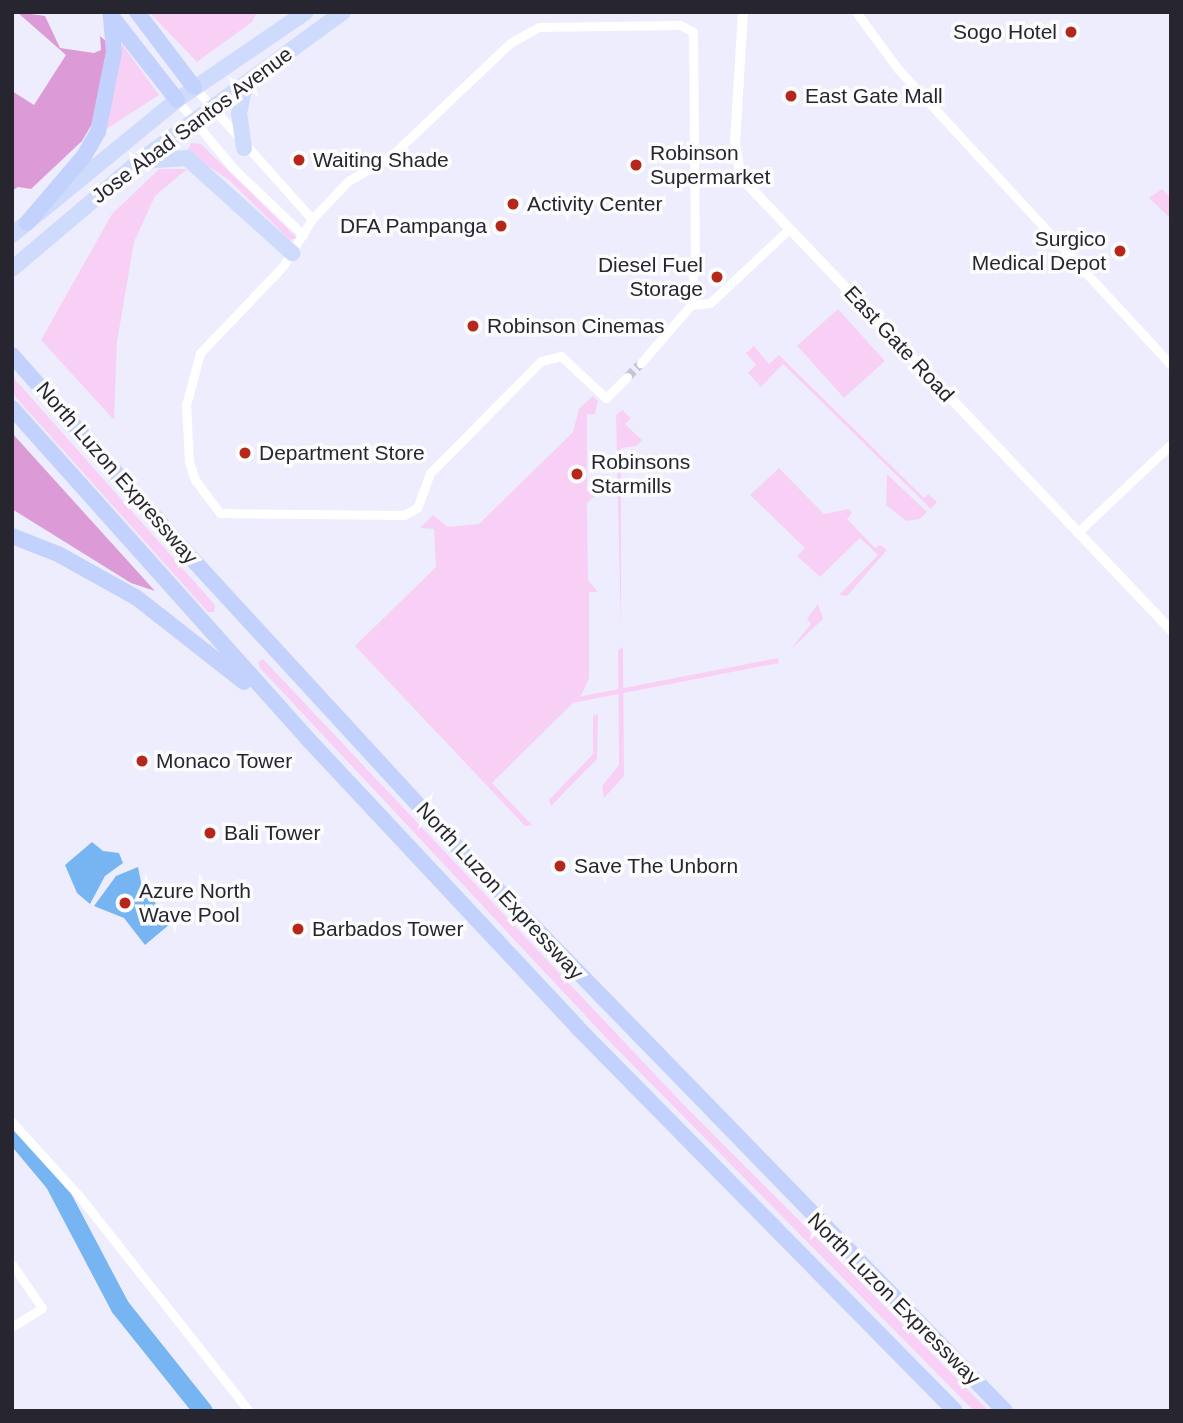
<!DOCTYPE html>
<html>
<head>
<meta charset="utf-8">
<style>
  body { margin:0 }
  #map { position:relative; width:1183px; height:1423px; overflow:hidden; background:#eeedfe; font-family:Arial,sans-serif }
  div>[style] { position:absolute }
  [style*='--x'] { left:calc(var(--x)*1px); top:calc(var(--y)*1px); width:calc(var(--w)*1px); rotate:calc(var(--a)*1deg) }
  .green>* { inset:0; background:#f9d0f5; transform-origin:0 0 }
  .forest>* { inset:0; background:#dc9bd6 }
  .water>* { inset:0; background:#77b5f2 }
  .river>* { height:19px; margin:-9.5px; padding:0 9.5px; transform-origin:9.5px; border-radius:9.5px; background:#77b5f2 }
  .minor-tunnel>* { height:9px; margin-top:-4.5px; transform-origin:0; background:repeating-linear-gradient(90deg,#c6c5d5 0 9px,transparent 0 13.5px) }
  .minor>* { height:9px; margin:-4.5px; padding:0 4.5px; transform-origin:4.5px; border-radius:4.5px; background:#fff }
  .tertiary>* { height:10px; margin:-5px; padding:0 5px; transform-origin:5px; border-radius:5px; background:#fff }
  .trunk>* { height:16px; margin:-8px; padding:0 8px; transform-origin:8px; border-radius:8px; background:#cfdbfc }
  .motorway>* { height:16px; margin:-8px; padding:0 8px; transform-origin:8px; border-radius:8px; background:#c3d2fc }
  .dots>* { width:19px; height:19px; translate:-50% -50%; box-sizing:border-box; border:4px solid #fcfcfc; border-radius:50% }
  span { translate:-50% -50%; white-space:nowrap; text-align:center; line-height:1.15; -webkit-text-stroke:7px #fcfcfc; paint-order:stroke }
  .poi-label { font-size:21px; color:#272630 }
  .right { translate:-100% -50%; text-align:right }
  .left { translate:0 -50%; text-align:left }
  .street-label { font-size:21px; color:#272630 }
  .frame { position:absolute; inset:0; border:14px solid #272630; pointer-events:none }
</style>
</head>
<body>
<div id="map">
  <div class="green">
    <i style="clip-path:polygon(149px 12px,255px 12px,256px 14px,252px 22px,197px 62px)"></i>
    <i style="clip-path:polygon(122px 44px,159px 95px,105px 130px,115px 84px)"></i>
    <i style="clip-path:polygon(191px 143px,201px 144px,297px 238px,290px 240px,229px 180px,187px 152px)"></i>
    <i style="clip-path:polygon(159px 169px,187px 169px,155px 196px,134px 242px,117px 342px,114px 420px,41px 340px,112px 214px)"></i>
    <i style="clip-path:polygon(1162px 189px,1171px 199px,1171px 219px,1149px 198px)"></i>
    <i style="left:838px;top:309px;width:70px;height:55px;rotate:48deg"></i>
    <i style="clip-path:polygon(754px 346px,769px 364px,779px 355px,924px 498px,928px 494px,937px 502px,931px 509px,783px 364px,761px 387px,748px 373px,756px 365px,746px 353px)"></i>
    <i style="clip-path:polygon(12px 376px,215px 605px,214px 612px,208px 612px,12px 393px)"></i>
    <i style="clip-path:polygon(593px 396px,598px 401px,595px 414px,587px 414px,587px 491px,596px 495px,587px 503px,588px 580px,598px 592px,589px 592px,589px 678px,582px 694px,492px 783px,532px 825px,525px 826px,355px 646px,436px 567px,434px 529px,420px 528px,433px 515px,448px 527px,479px 524px,573px 432px,579px 409px)"></i>
    <i style="clip-path:polygon(622px 410px,631px 418px,625px 424px,642px 440px,636px 446px,621px 448px,621px 631px,616px 415px)"></i>
    <i style="clip-path:polygon(779px 468px,824px 514px,849px 509px,852px 513px,847px 519px,875px 548px,880px 545px,887px 550px,847px 596px,839px 595px,878px 555px,860px 538px,820px 577px,797px 556px,805px 548px,750px 495px)"></i>
    <i style="clip-path:polygon(887px 474px,927px 512px,920px 519px,906px 521px,886px 505px)"></i>
    <i style="clip-path:polygon(818px 604px,823px 619px,790px 650px,811px 624px,807px 619px)"></i>
    <i style="clip-path:polygon(623px 647px,624px 776px,604px 798px,602px 786px,619px 765px,618px 650px)"></i>
    <i style="left:778px;top:658px;width:5px;height:221px;rotate:79deg"></i>
    <i style="clip-path:polygon(263px 659px,681px 1102px,989px 1411px,974px 1411px,611px 1043px,260px 668px,258px 662px)"></i>
    <i style="clip-path:polygon(598px 714px,597px 759px,551px 806px,549px 800px,593px 754px,593px 716px)"></i>
  </div>
  <div class="forest">
    <i style="clip-path:polygon(17px 12px,45px 16px,60px 48px,94px 53px,101px 50px,100px 36px,108px 43px,92px 124px,82px 141px,31px 189px,18px 187px,12px 191px,12px 91px,34px 105px,66px 55px)"></i>
    <i style="clip-path:polygon(12px 433px,155px 591px,131px 583px,12px 509px)"></i>
  </div>
  <div class="water">
    <i style="clip-path:polygon(92px 842px,103px 851px,119px 853px,123px 863px,105px 876px,90px 904px,77px 893px,65px 865px)"></i>
    <i style="clip-path:polygon(138px 867px,142px 887px,154px 898px,158px 913px,170px 924px,145px 945px,124px 918px,94px 906px,116px 876px)"></i>
  </div>
  <div class="river">
    <i style="--x:12;--y:1132;--w:65;--a:50"></i>
    <i style="--x:54;--y:1182;--w:141;--a:62.2"></i>
    <i style="--x:120;--y:1307;--w:133;--a:51.4"></i>
  </div>
  <div class="minor-tunnel">
    <i style="--x:627;--y:377;--w:20;--a:-45"></i>
  </div>
  <div class="minor">
    <i style="--x:856;--y:12;--w:71;--a:53.6"></i>
    <i style="--x:898;--y:69;--w:403;--a:47.3"></i>
    <i style="--x:194;--y:87;--w:177;--a:48.2"></i>
    <i style="--x:177;--y:100;--w:88;--a:50.5"></i>
    <i style="--x:233;--y:168;--w:97;--a:43.7"></i>
    <i style="--x:691;--y:305;--w:19;--a:-6"></i>
    <i style="--x:710;--y:303;--w:108;--a:-43.1"></i>
    <i style="--x:627;--y:377;--w:30;--a:135"></i>
    <i style="--x:606;--y:398;--w:62;--a:-137"></i>
    <i style="--x:561;--y:356;--w:21;--a:166"></i>
    <i style="--x:541;--y:361;--w:158;--a:134.7"></i>
    <i style="--x:430;--y:473;--w:37;--a:110"></i>
    <i style="--x:417;--y:508;--w:15;--a:152"></i>
    <i style="--x:404;--y:515;--w:184;--a:-179.4"></i>
    <i style="--x:220;--y:513;--w:41;--a:-127.1"></i>
    <i style="--x:195;--y:480;--w:19;--a:-108"></i>
    <i style="--x:189;--y:462;--w:57;--a:-93"></i>
    <i style="--x:186;--y:405;--w:54;--a:-74.9"></i>
    <i style="--x:200;--y:353;--w:120;--a:-46.3"></i>
    <i style="--x:283;--y:266;--w:55;--a:-58.3"></i>
    <i style="--x:312;--y:219;--w:52;--a:-46.5"></i>
    <i style="--x:348;--y:181;--w:47;--a:-29.3"></i>
    <i style="--x:389;--y:158;--w:167;--a:-43.5"></i>
    <i style="--x:510;--y:43;--w:33;--a:-29"></i>
    <i style="--x:539;--y:27;--w:141;--a:-0.8"></i>
    <i style="--x:680;--y:25;--w:15;--a:28"></i>
    <i style="--x:693;--y:32;--w:216;--a:89.5"></i>
    <i style="--x:695;--y:248;--w:57;--a:94"></i>
    <i style="--x:691;--y:305;--w:77;--a:130.8"></i>
    <i style="--x:1077;--y:533;--w:129;--a:-43.4"></i>
    <i style="--x:12;--y:1122;--w:101;--a:47.8"></i>
    <i style="--x:80;--y:1197;--w:273;--a:51.7"></i>
    <i style="--x:12;--y:1264;--w:53;--a:55.7"></i>
    <i style="--x:42;--y:1308;--w:36;--a:148"></i>
  </div>
  <div class="tertiary">
    <i style="--x:743;--y:12;--w:132;--a:93.5"></i>
    <i style="--x:735;--y:144;--w:29;--a:80"></i>
    <i style="--x:740;--y:173;--w:16;--a:55"></i>
    <i style="--x:749;--y:186;--w:613;--a:46.46"></i>
  </div>
  <div class="trunk">
    <i style="--x:244;--y:148;--w:35;--a:-98"></i>
    <i style="--x:239;--y:113;--w:30;--a:-78"></i>
    <i style="--x:143;--y:161;--w:44;--a:-3.9"></i>
    <i style="--x:187;--y:158;--w:142;--a:42.1"></i>
    <i style="--x:12;--y:235;--w:213;--a:-39.3"></i>
    <i style="--x:177;--y:100;--w:156;--a:-34.3"></i>
    <i style="--x:12;--y:269;--w:165;--a:-40.3"></i>
    <i style="--x:138;--y:162;--w:254;--a:-36.2"></i>
  </div>
  <div class="motorway">
    <i style="--x:137;--y:12;--w:94;--a:52.8"></i>
    <i style="--x:112;--y:17;--w:105;--a:51.9"></i>
    <i style="--x:27;--y:223;--w:88;--a:-49.6"></i>
    <i style="--x:84;--y:156;--w:28;--a:-60"></i>
    <i style="--x:98;--y:132;--w:82;--a:-78.7"></i>
    <i style="--x:114;--y:52;--w:37;--a:-95"></i>
    <i style="--x:12;--y:355;--w:257;--a:48.6"></i>
    <i style="--x:182;--y:548;--w:423;--a:47.4"></i>
    <i style="--x:468;--y:859;--w:770;--a:45.79"></i>
    <i style="--x:12;--y:408;--w:441;--a:48.2"></i>
    <i style="--x:306;--y:737;--w:398;--a:46.9"></i>
    <i style="--x:578;--y:1028;--w:537;--a:45.45"></i>
    <i style="--x:12;--y:536;--w:49;--a:21.4"></i>
    <i style="--x:58;--y:554;--w:90;--a:29.1"></i>
    <i style="--x:137;--y:598;--w:136;--a:38.1"></i>
  </div>
  <div class="dots">
    <i style="left:1071px;top:32px;background:#b5271b"></i>
    <i style="left:791px;top:96px;background:#b5271b"></i>
    <i style="left:299px;top:160px;background:#b5271b"></i>
    <i style="left:636px;top:165px;background:#b5271b"></i>
    <i style="left:513px;top:204px;background:#b5271b"></i>
    <i style="left:501px;top:226px;background:#b5271b"></i>
    <i style="left:1120px;top:251px;background:#b5271b"></i>
    <i style="left:717px;top:277px;background:#b5271b"></i>
    <i style="left:473px;top:326px;background:#b5271b"></i>
    <i style="left:245px;top:453px;background:#b5271b"></i>
    <i style="left:577px;top:474px;background:#b5271b"></i>
    <i style="left:142px;top:761px;background:#b5271b"></i>
    <i style="left:210px;top:833px;background:#b5271b"></i>
    <i style="left:560px;top:866px;background:#b5271b"></i>
    <i style="left:125px;top:903px;background:#b5271b"></i>
    <i style="left:298px;top:929px;background:#b5271b"></i>
  </div>
  <div class="poi-label">
    <span class="right" style="left:1057px;top:32px">Sogo Hotel</span>
    <span class="left" style="left:805px;top:96px">East Gate Mall</span>
    <span class="left" style="left:650px;top:165px">Robinson<br>Supermarket</span>
    <span class="left" style="left:313px;top:160px">Waiting Shade</span>
    <span class="left" style="left:527px;top:204px">Activity Center</span>
    <span class="right" style="left:487px;top:226px">DFA Pampanga</span>
    <span class="right" style="left:1106px;top:251px">Surgico<br>Medical Depot</span>
    <span class="right" style="left:703px;top:277px">Diesel Fuel<br>Storage</span>
    <span class="left" style="left:487px;top:326px">Robinson Cinemas</span>
    <span class="left" style="left:259px;top:453px">Department Store</span>
    <span class="left" style="left:591px;top:474px">Robinsons<br>Starmills</span>
    <span class="left" style="left:156px;top:761px">Monaco Tower</span>
    <span class="left" style="left:224px;top:833px">Bali Tower</span>
    <span class="left" style="left:574px;top:866px">Save The Unborn</span>
    <span class="left" style="left:139px;top:903px">Azure North<br>Wave Pool</span>
    <span class="left" style="left:312px;top:929px">Barbados Tower</span>
  </div>
  <div class="street-label">
    <span style="left:192px;top:125px;rotate:-37deg">Jose Abad Santos Avenue</span>
    <span style="left:899px;top:344px;rotate:47deg">East Gate Road</span>
    <span style="left:117px;top:473px;rotate:49deg">North Luzon Expressway</span>
    <span style="left:500px;top:891px;rotate:47deg">North Luzon Expressway</span>
    <span style="left:894px;top:1299px;rotate:45deg">North Luzon Expressway</span>
  </div>
  <div class="frame"></div>
</div>
</body>
</html>
